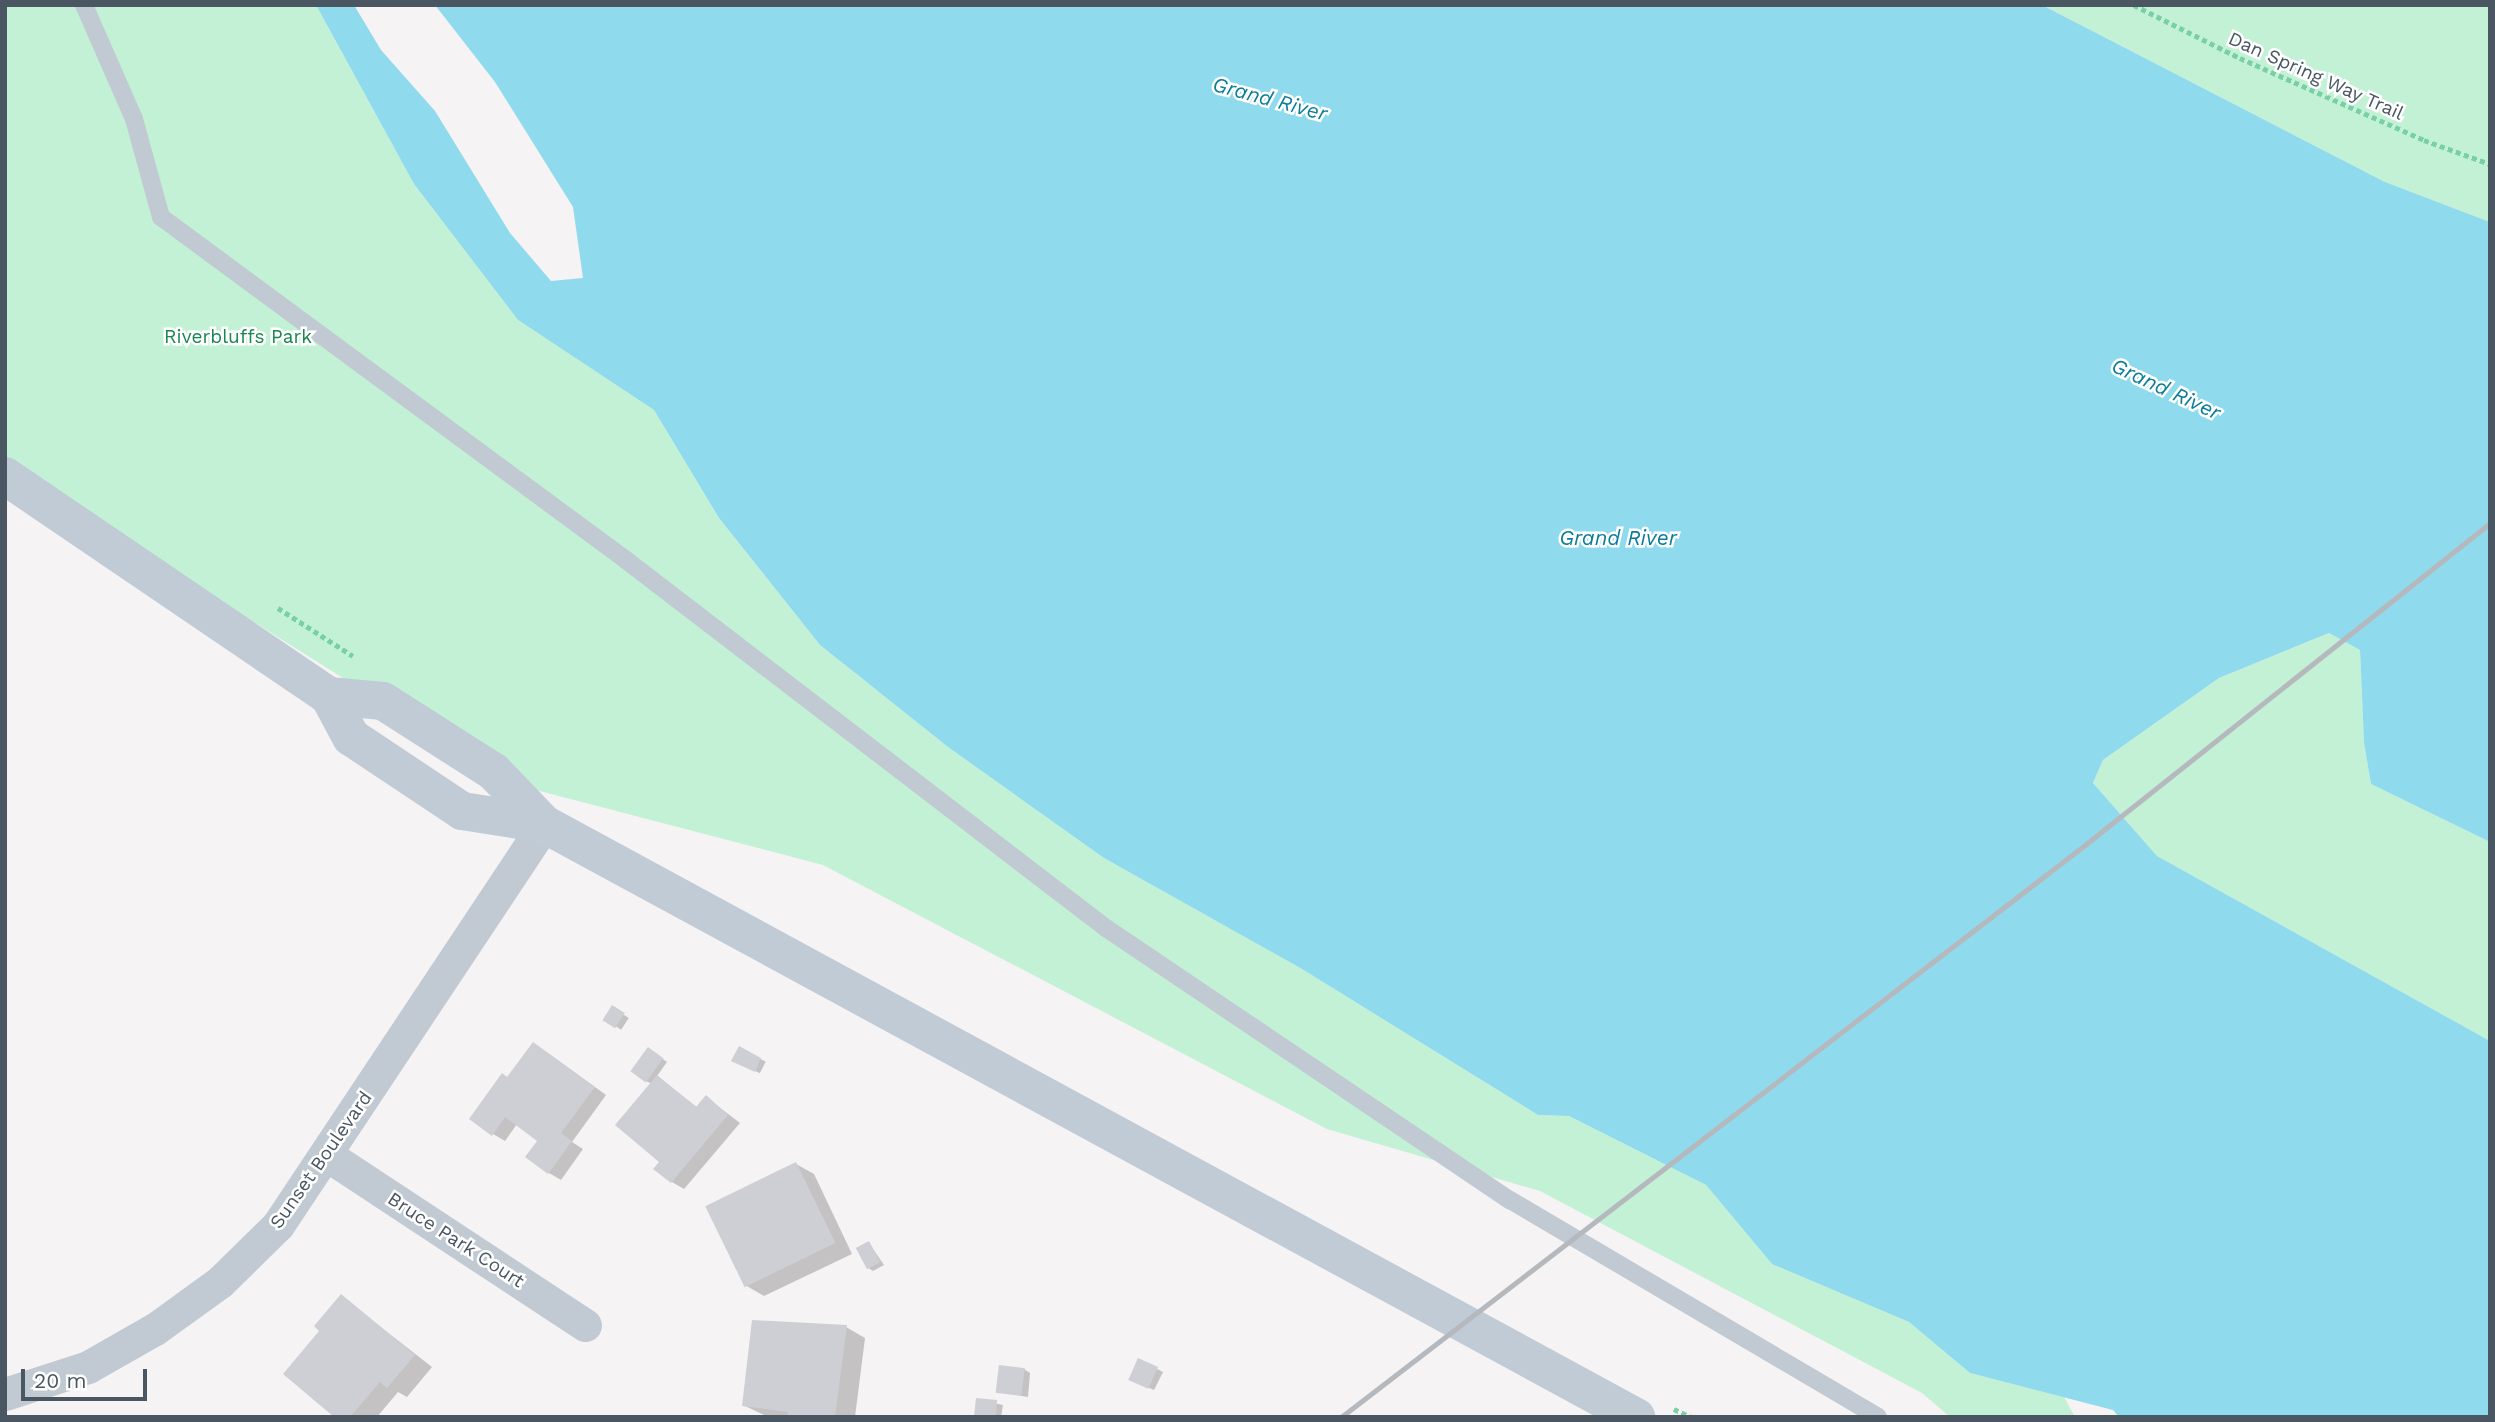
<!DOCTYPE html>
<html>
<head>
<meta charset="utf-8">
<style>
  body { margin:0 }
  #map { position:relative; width:2495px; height:1422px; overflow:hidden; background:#f5f3f3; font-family:"Work Sans",sans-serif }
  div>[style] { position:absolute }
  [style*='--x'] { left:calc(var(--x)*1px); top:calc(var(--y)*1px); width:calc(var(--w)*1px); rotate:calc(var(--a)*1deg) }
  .green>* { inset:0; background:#c3f1d5 }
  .water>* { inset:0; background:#90daee }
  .shadow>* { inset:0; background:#0003; transform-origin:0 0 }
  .building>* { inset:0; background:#cdcfd5; transform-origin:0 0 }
  .path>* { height:4.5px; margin-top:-2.25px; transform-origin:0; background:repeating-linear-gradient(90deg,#7ad0a6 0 5px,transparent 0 8.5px) }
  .lane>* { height:18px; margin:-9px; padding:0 9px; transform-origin:9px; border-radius:9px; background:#c1cad2 }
  .street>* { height:33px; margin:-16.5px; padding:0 16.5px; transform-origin:16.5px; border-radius:16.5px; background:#c1cad2 }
  .secondary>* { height:38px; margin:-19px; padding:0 19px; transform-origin:19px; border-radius:19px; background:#c1cbd6 }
  .rail>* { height:5px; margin:-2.5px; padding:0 2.5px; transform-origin:2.5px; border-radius:2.5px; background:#b5b8bd }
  span { translate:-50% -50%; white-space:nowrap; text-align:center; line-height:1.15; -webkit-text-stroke:5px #fff; paint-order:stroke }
  .street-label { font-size:19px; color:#4a5661 }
  .park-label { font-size:19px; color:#17864f }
  .water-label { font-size:21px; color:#0c7c9b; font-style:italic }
  .frame { position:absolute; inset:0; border:7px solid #4a5661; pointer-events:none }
  .scale { position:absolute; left:21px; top:1369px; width:126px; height:32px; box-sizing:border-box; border:4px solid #4a5661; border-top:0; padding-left:9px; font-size:21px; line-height:24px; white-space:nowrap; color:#4a5661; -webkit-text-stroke:5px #fff; paint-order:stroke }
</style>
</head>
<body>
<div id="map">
  <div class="green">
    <i style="clip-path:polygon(5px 5px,316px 5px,414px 184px,518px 320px,654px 410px,719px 518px,820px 645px,948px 747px,1104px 858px,1302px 969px,1538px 1115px,1569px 1116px,1706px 1185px,1772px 1264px,1909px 1322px,1970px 1373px,2064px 1397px,2075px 1417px,1950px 1417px,1922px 1393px,1540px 1191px,1327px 1129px,823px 865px,532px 789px,426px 730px,5px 466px)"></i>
    <i style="clip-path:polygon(2042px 5px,2490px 5px,2490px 222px,2385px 182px)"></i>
    <i style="clip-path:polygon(2329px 633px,2360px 650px,2364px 743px,2371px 784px,2490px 842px,2490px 1041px,2157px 856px,2093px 783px,2103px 760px,2219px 678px)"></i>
  </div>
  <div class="water">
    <i style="clip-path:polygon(316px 5px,354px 5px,381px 50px,435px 111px,510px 233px,551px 281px,583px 278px,573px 207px,495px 82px,435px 5px,2042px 5px,2385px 182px,2490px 222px,2490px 842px,2371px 784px,2364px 743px,2360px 650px,2329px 633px,2219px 678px,2103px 760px,2093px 783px,2157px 856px,2490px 1041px,2490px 1417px,2119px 1417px,2113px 1410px,1970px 1373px,1909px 1322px,1772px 1264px,1706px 1185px,1569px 1116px,1538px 1115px,1302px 969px,1104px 858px,948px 747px,820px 645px,719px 518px,654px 410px,518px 320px,414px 184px)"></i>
  </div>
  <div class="shadow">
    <i style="left:612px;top:1007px;width:20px;height:14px;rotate:33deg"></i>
    <i style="left:739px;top:1048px;width:30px;height:13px;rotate:27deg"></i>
    <i style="clip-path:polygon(545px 1051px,606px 1095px,572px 1142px,583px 1149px,561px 1180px,549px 1173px,540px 1140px,517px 1124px,505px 1141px,493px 1134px,508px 1079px)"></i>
    <i style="clip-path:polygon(654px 1053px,667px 1062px,657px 1076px,698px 1108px,706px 1097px,740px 1123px,684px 1189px,672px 1182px,661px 1162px,652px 1084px,646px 1081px)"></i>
    <i style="clip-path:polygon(796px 1164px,814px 1174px,852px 1254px,764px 1296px,745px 1285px)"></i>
    <i style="clip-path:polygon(869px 1243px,884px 1265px,873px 1271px,867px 1267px)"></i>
    <i style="clip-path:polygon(341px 1296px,432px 1367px,407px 1397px,398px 1392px,377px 1417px,336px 1417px,322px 1330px)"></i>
    <i style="clip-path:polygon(846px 1327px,865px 1338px,855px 1417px,768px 1417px,743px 1405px)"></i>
    <i style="clip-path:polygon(1024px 1369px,1030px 1373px,1028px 1397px,998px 1392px)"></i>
    <i style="clip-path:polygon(1157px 1369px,1163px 1372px,1154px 1390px,1136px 1382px)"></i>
    <i style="clip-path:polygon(977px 1400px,1003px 1405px,1001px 1417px,976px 1417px)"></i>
  </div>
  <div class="building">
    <i style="left:612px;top:1005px;width:15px;height:18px;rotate:32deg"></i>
    <i style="clip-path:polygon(533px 1042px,595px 1087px,561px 1133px,572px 1141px,548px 1174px,525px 1157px,537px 1141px,505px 1117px,492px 1136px,469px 1119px,502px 1073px,507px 1077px)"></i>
    <i style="clip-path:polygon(739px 1046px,761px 1058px,755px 1072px,731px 1061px)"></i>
    <i style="left:648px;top:1047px;width:19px;height:30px;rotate:36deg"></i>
    <i style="clip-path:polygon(657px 1075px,696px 1107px,706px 1095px,728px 1115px,671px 1183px,653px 1169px,659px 1162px,615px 1125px)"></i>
    <i style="left:796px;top:1162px;width:90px;height:101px;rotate:64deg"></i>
    <i style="left:869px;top:1241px;width:24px;height:15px;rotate:62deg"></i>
    <i style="clip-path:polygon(341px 1294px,415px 1355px,387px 1388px,380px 1382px,350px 1417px,334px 1417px,283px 1374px,319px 1331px,314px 1326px)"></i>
    <i style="clip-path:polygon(752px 1320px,847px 1325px,835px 1417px,787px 1417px,788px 1412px,742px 1406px)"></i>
    <i style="left:1138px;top:1358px;width:22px;height:24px;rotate:24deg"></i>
    <i style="left:999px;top:1365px;width:26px;height:28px;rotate:7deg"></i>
    <i style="clip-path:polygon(976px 1398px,997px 1400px,996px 1417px,974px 1417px)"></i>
  </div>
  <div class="path">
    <i style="--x:2134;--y:5;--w:119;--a:26.6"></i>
    <i style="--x:2240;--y:58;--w:201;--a:24"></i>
    <i style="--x:2424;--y:140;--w:70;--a:20"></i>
    <i style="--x:278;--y:608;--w:89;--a:32.6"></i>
    <i style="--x:1674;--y:1409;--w:19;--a:25"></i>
  </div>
  <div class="lane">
    <i style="--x:84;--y:5;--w:124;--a:66.3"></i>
    <i style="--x:134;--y:119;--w:102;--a:74.6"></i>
    <i style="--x:161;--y:217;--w:578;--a:36.41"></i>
    <i style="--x:626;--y:560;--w:605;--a:37.48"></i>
    <i style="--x:1106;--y:928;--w:487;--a:34"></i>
    <i style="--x:1510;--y:1200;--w:427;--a:30.5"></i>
  </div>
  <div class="street">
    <i style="--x:327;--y:1155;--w:309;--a:33.4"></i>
    <i style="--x:5;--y:1394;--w:87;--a:-18"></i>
    <i style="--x:88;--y:1367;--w:77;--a:-29.6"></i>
    <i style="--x:155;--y:1329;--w:80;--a:-35.9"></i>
    <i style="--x:220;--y:1282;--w:81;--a:-44.5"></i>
    <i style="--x:278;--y:1225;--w:481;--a:-56.4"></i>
  </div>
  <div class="secondary">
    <i style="--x:5;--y:476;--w:392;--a:34.2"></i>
    <i style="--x:329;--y:696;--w:47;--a:61.8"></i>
    <i style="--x:351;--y:737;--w:133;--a:33.7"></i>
    <i style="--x:462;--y:811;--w:83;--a:9"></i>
    <i style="--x:329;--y:696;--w:54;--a:5.3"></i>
    <i style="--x:383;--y:701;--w:132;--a:32.6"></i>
    <i style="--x:494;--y:772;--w:72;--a:46.1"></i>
    <i style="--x:544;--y:824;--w:1243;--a:28.5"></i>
  </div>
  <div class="rail">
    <i style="--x:1341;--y:1417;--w:940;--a:-37.56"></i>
    <i style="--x:2086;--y:844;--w:516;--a:-38.47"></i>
  </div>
  <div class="street-label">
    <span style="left:2316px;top:76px;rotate:24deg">Dan Spring Way Trail</span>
    <span style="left:321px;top:1160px;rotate:-55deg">Sunset Boulevard</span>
    <span style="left:456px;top:1240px;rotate:33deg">Bruce Park Court</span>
  </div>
  <div class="park-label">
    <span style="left:238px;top:337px">Riverbluffs Park</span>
  </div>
  <div class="water-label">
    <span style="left:1270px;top:99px;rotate:15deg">Grand River</span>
    <span style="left:2166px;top:389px;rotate:25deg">Grand River</span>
    <span style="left:1618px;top:538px">Grand River</span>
  </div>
  <div class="frame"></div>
  <div class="scale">20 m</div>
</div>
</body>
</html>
